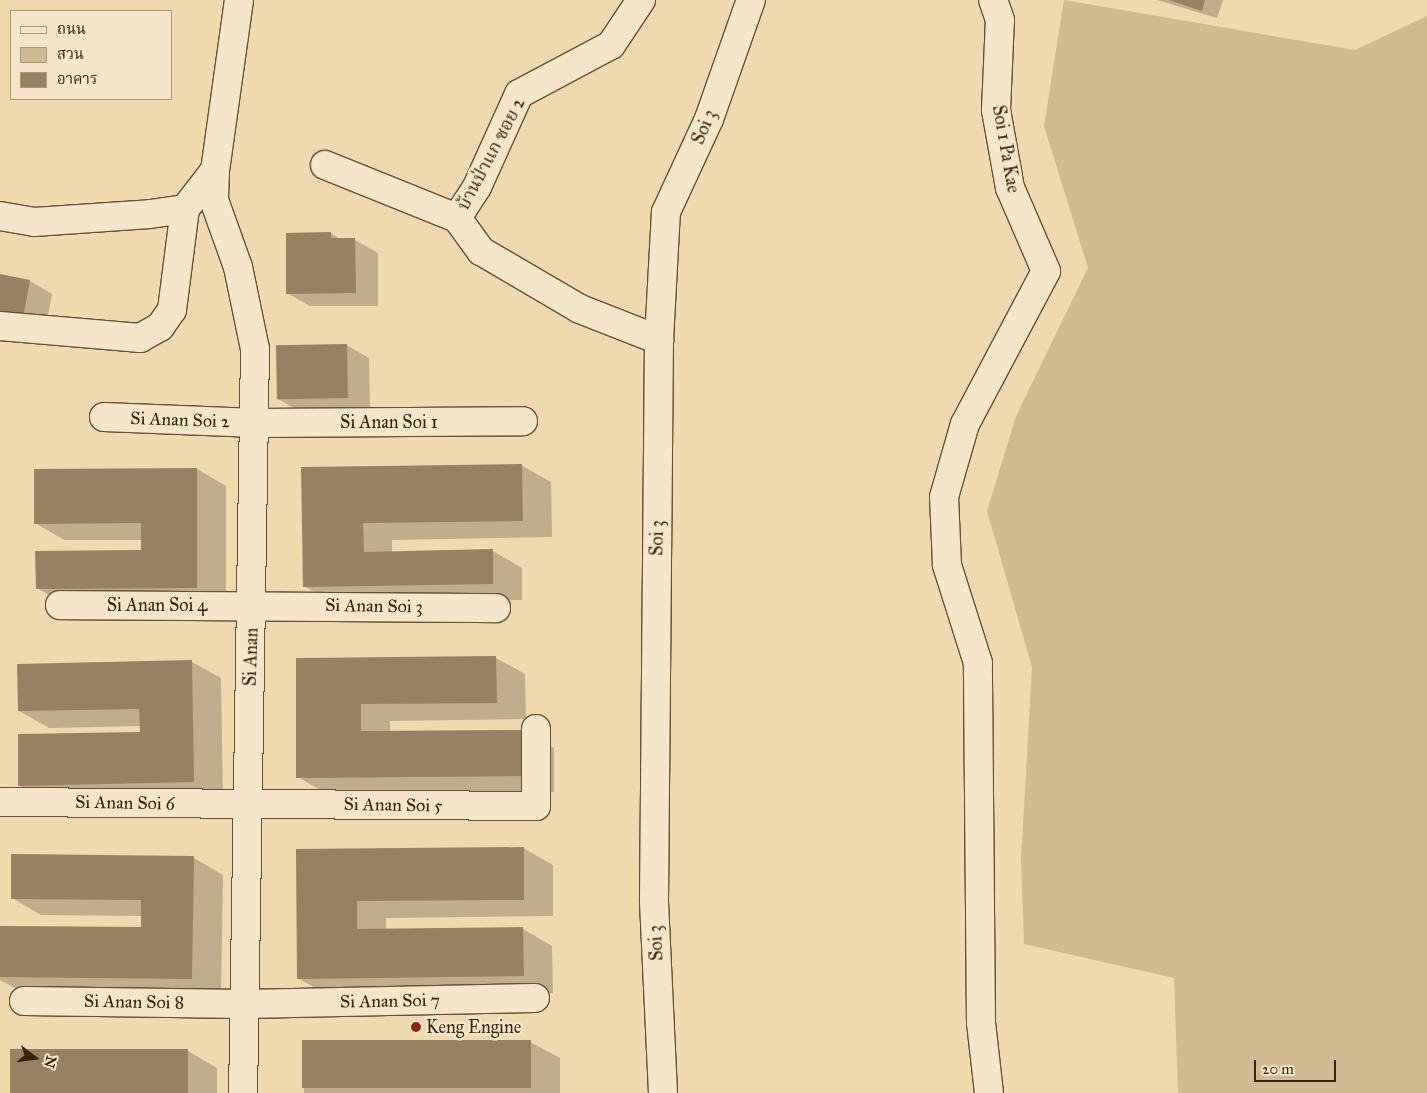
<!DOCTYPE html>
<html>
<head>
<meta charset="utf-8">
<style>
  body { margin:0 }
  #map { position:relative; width:1427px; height:1093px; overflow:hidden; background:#f0d9ac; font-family:"IM FELL Great Primer","Noto Serif Thai",serif }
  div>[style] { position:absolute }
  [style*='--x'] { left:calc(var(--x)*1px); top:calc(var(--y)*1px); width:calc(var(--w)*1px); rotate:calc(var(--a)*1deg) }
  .green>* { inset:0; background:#d1ba91 }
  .shadow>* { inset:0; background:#0003 }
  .building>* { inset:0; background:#978160; transform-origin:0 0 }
  .roads { filter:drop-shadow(1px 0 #655035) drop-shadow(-1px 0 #655035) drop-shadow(0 1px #655035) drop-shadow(0 -1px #655035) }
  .minor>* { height:28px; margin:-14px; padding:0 14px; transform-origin:14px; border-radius:14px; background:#f5e6c9 }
  .dots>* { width:14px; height:14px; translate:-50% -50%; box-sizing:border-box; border:2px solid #f5e6c9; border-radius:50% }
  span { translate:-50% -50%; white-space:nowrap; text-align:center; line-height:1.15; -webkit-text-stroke:5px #f5e6c9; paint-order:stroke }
  .street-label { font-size:18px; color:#37220d }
  .poi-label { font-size:18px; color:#37220d }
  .left { translate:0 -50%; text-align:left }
  .legend { position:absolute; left:10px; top:10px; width:162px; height:90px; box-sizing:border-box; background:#f5e6c9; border:1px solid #a9987e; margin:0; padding:6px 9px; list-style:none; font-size:15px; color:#37220d }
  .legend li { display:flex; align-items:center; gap:10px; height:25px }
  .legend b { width:25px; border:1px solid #a9987e }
  .north { position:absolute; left:10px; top:1033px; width:50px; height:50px; -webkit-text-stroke:4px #f5e6c9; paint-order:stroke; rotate:105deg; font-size:14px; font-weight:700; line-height:20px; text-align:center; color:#37220d }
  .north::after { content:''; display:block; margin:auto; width:18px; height:22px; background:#37220d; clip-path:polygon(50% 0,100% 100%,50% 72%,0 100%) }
  .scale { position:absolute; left:1254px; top:1060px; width:82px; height:22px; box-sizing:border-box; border:2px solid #37220d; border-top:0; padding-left:6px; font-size:15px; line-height:18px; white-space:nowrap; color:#37220d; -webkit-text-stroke:4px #f5e6c9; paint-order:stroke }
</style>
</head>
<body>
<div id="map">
  <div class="green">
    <i style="clip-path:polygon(1064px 0,1355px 50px,1427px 16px,1427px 1093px,1178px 1093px,1174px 978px,1024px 944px,1021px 859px,1032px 667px,987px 511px,1016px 416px,1088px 268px,1044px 126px)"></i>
  </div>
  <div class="shadow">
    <i style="clip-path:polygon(1157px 0,1223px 0,1217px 18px)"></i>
    <i style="clip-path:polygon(331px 233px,341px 240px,355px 240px,378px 253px,378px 306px,310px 306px,287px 293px)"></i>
    <i style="clip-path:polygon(0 275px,30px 281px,52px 294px,45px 331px,0 322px)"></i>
    <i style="clip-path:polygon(346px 345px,369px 358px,370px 411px,301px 412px,278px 399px)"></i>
    <i style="clip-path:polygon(521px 465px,551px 482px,552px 537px,392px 540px,392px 552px,493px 551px,522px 568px,522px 600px,333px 603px,304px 586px,302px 469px)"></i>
    <i style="clip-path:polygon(197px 469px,226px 486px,226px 605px,66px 605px,37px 588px,142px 551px,142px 540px,64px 540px,35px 523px)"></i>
    <i style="clip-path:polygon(496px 658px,525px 674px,526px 719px,390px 721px,390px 732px,525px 731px,554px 748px,554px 792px,327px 794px,298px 777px,297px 659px)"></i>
    <i style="clip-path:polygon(192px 662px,221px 678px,223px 798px,49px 802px,19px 785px,141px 734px,141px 726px,49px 728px,19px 711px)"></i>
    <i style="clip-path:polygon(523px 848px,553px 865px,553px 916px,386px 918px,386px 930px,523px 929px,552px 946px,553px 993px,327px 995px,298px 978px,297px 850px)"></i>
    <i style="clip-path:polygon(194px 858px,223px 875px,221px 996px,24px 993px,0 980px,0 927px,142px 928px,142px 916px,41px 915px,12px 898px)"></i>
    <i style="clip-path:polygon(530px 1042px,560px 1058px,560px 1093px,304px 1093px,303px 1046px)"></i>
    <i style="clip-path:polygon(11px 1051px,188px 1051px,217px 1068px,217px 1093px,12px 1093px)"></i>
  </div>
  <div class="building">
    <i style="clip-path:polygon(1169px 0,1205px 0,1202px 11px)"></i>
    <i style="clip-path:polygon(331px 232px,331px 238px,355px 238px,356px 293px,286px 294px,286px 233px)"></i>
    <i style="clip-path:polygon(0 274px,30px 280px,23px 318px,0 314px)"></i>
    <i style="left:347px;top:344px;width:54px;height:71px;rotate:89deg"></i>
    <i style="clip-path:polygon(522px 464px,523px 521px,363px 523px,364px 552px,493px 549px,493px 584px,303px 587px,301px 467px)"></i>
    <i style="clip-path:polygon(197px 468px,197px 588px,36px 589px,35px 551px,141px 550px,141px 523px,34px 524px,34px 469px)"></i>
    <i style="clip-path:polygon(496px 656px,497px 703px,361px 704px,361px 731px,525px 730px,525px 776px,296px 778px,296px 658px)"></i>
    <i style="clip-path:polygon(192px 660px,194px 782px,18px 786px,18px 734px,140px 732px,139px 709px,18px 711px,17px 664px)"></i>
    <i style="clip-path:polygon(524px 847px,524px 900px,357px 901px,357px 929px,523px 927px,524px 976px,297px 979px,296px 849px)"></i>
    <i style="clip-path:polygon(11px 854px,194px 856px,192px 979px,0 977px,0 926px,141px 927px,141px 900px,11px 899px)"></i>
    <i style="left:531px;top:1040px;width:48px;height:229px;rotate:90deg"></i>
    <i style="left:10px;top:1049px;width:178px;height:44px"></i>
  </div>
  <div class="roads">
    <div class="minor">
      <i style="--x:239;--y:0;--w:172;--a:98"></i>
      <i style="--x:215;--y:170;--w:30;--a:92"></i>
      <i style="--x:214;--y:200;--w:71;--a:70.3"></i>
      <i style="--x:238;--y:267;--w:84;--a:78.3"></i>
      <i style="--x:255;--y:349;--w:744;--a:90.92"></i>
      <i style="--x:641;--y:0;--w:54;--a:123.7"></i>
      <i style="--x:611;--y:45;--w:104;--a:152"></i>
      <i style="--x:519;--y:94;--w:102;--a:114.3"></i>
      <i style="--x:477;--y:187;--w:37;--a:123"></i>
      <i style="--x:457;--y:218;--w:41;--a:54"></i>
      <i style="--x:481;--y:251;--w:115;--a:30.4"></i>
      <i style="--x:580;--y:309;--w:85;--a:21.4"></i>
      <i style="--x:325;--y:165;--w:142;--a:21.9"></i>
      <i style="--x:0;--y:216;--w:35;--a:10"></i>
      <i style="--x:34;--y:222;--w:116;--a:-3.9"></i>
      <i style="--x:150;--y:214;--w:35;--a:-8"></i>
      <i style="--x:0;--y:326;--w:141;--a:4.9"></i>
      <i style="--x:140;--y:338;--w:23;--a:-29"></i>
      <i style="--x:160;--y:327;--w:21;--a:-55"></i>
      <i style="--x:172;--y:310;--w:102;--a:-82.7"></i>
      <i style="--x:185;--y:209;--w:49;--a:-52.4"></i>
      <i style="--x:104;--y:417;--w:152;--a:2.3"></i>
      <i style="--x:256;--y:423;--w:267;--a:-0.4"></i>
      <i style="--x:60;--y:605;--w:436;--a:0.4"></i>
      <i style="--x:1;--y:802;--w:535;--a:0.43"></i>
      <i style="--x:536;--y:806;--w:77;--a:-90"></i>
      <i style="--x:24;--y:1001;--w:221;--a:0.8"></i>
      <i style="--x:245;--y:1004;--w:290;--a:-1.2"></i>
      <i style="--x:663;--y:1093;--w:193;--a:-92.7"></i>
      <i style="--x:654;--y:900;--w:560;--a:-89.49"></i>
      <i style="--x:659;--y:340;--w:128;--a:-86.9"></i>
      <i style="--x:666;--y:212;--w:102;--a:-65.2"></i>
      <i style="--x:709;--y:119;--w:126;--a:-70.6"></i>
      <i style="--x:989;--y:1093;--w:70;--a:-96.5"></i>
      <i style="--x:981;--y:1023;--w:360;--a:-90.5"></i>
      <i style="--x:978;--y:663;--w:103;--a:-107.6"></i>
      <i style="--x:947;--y:565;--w:68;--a:-92.5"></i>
      <i style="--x:944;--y:497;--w:76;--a:-74"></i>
      <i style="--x:965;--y:424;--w:173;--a:-62.1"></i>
      <i style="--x:1046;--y:271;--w:90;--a:-113.4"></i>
      <i style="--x:1010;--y:188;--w:79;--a:-100.2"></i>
      <i style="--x:996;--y:110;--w:90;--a:-87.5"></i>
      <i style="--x:1000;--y:20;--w:21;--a:-109"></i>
    </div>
  </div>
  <div class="dots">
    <i style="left:416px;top:1027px;background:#8f2418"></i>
  </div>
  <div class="street-label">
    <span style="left:704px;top:127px;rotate:-67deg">Soi 3</span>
    <span style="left:1006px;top:149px;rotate:80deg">Soi 1 Pa Kae</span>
    <span style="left:491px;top:154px;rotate:-62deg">บ้านป่าแก ซอย 2</span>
    <span style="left:180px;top:420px;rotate:2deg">Si Anan Soi 2</span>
    <span style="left:389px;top:422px">Si Anan Soi 1</span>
    <span style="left:657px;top:538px;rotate:-89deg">Soi 3</span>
    <span style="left:157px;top:605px">Si Anan Soi 4</span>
    <span style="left:374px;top:606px;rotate:1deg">Si Anan Soi 3</span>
    <span style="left:251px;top:657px;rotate:-88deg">Si Anan</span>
    <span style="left:125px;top:803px;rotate:1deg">Si Anan Soi 6</span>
    <span style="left:393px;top:805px;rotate:1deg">Si Anan Soi 5</span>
    <span style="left:656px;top:943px;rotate:-93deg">Soi 3</span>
    <span style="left:390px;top:1001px;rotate:-1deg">Si Anan Soi 7</span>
    <span style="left:134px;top:1002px;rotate:1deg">Si Anan Soi 8</span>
  </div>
  <div class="poi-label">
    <span class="left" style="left:426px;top:1027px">Keng Engine</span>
  </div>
  <ul class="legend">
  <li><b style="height:6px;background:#f5e6c9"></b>ถนน</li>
  <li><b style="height:14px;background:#d1ba91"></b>สวน</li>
  <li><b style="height:14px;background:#978160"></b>อาคาร</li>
  </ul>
  <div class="north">N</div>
  <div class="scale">20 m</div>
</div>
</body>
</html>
